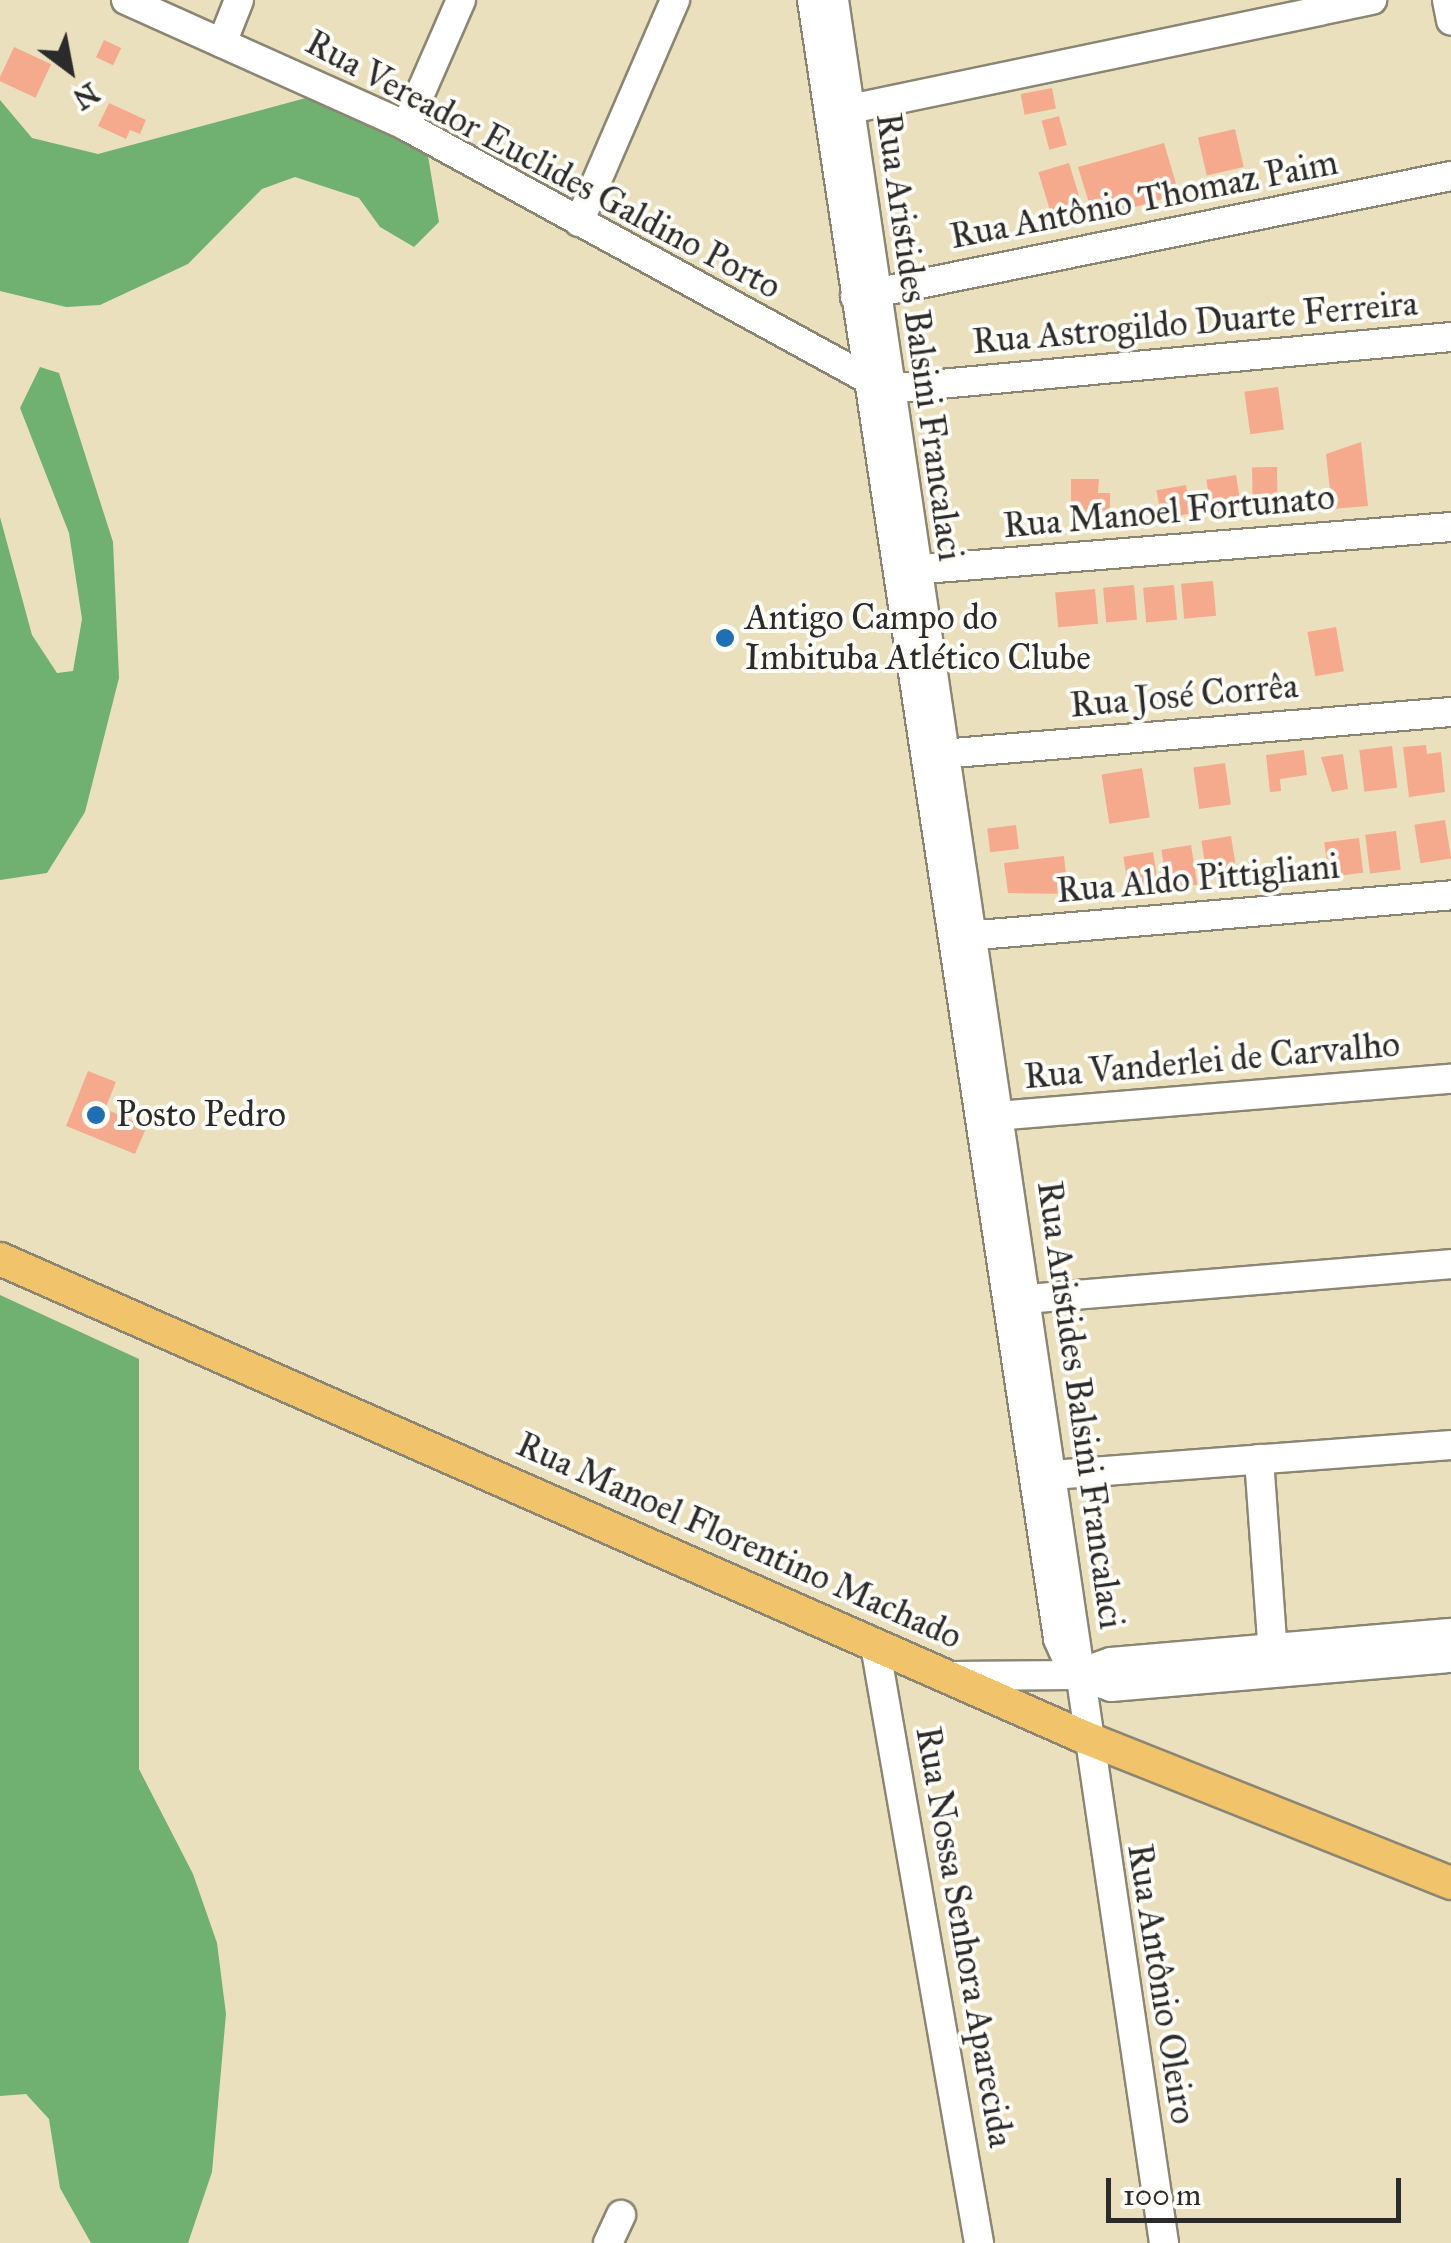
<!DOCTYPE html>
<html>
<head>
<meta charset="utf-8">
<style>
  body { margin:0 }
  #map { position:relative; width:1451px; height:2243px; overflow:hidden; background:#ebe0bd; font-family:"IM FELL Great Primer",serif }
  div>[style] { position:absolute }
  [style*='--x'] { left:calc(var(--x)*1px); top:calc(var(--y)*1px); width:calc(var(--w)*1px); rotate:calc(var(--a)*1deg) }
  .forest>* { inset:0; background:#70b071 }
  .building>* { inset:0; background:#f5aa8e; transform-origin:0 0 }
  .roads { filter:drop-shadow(2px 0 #8b8674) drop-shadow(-2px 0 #8b8674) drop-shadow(0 2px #8b8674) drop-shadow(0 -2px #8b8674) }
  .minor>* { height:28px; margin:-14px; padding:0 14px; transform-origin:14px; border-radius:14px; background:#fff }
  .major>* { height:32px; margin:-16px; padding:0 16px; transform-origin:16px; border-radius:16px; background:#f1c36a }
  .dots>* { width:28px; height:28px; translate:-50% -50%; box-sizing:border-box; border:5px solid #fdfcf7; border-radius:50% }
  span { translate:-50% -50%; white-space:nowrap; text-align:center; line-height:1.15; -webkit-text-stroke:8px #fdfcf7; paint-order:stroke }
  .street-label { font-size:35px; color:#2b2b2b }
  .poi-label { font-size:35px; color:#2b2b2b }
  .left { translate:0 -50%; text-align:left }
  .north { position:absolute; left:20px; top:20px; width:100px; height:100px; -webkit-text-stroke:8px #fdfcf7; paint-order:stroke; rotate:148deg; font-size:28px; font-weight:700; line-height:40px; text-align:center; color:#2b2b2b }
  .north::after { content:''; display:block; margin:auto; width:35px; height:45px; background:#2b2b2b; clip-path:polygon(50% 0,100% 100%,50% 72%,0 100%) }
  .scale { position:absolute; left:1106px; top:2178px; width:295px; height:45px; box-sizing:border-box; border:5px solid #2b2b2b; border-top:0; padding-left:12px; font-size:30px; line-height:35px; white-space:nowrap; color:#2b2b2b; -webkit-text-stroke:8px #fdfcf7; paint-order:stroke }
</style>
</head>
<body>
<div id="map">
  <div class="forest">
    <i style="clip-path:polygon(317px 95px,428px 156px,439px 222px,414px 247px,380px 227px,359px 198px,295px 177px,262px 189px,188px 264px,100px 305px,66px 307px,0 291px,0 100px,32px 138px,98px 154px)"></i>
    <i style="clip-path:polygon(40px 367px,59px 373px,113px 542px,119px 678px,85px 812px,47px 873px,0 880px,0 517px,32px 635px,57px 673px,73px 671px,82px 619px,69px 533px,20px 408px)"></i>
    <i style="clip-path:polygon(0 1295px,139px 1359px,139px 1769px,193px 1874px,217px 1943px,226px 2014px,212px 2172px,188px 2243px,91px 2243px,60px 2188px,49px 2119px,26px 2094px,0 2096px)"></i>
  </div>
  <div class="building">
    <i style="left:104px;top:40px;width:19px;height:19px;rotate:25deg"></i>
    <i style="left:14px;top:47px;width:41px;height:37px;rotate:25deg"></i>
    <i style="left:1052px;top:88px;width:21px;height:32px;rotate:79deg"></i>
    <i style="clip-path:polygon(109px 103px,146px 120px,140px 134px,130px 130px,126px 139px,98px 126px)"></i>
    <i style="left:1059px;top:116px;width:30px;height:18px;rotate:75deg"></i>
    <i style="left:1235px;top:129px;width:39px;height:38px;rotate:77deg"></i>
    <i style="clip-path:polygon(1164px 143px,1179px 194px,1108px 215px,1104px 199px,1089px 203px,1078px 167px)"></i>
    <i style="left:1069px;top:163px;width:42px;height:32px;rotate:73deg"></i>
    <i style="left:1278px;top:387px;width:43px;height:34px;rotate:82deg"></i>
    <i style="clip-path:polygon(1361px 442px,1368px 506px,1332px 509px,1326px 454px)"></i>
    <i style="left:1277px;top:467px;width:40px;height:25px;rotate:89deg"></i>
    <i style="left:1236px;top:475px;width:33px;height:30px;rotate:81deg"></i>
    <i style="clip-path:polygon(1071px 479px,1099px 479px,1098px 493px,1110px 493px,1110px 526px,1071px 526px)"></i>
    <i style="left:1186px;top:485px;width:29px;height:30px;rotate:80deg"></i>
    <i style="left:1213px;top:581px;width:35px;height:32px;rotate:85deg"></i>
    <i style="left:1134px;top:585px;width:35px;height:31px;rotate:85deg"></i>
    <i style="left:1174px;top:585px;width:35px;height:31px;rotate:85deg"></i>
    <i style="left:1095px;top:589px;width:35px;height:40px;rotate:85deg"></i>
    <i style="left:1336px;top:627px;width:45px;height:29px;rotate:80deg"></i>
    <i style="clip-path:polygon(1426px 745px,1427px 754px,1441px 752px,1445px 792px,1409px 797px,1403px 747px)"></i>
    <i style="left:1392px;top:746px;width:42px;height:33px;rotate:83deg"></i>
    <i style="clip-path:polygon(1304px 750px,1307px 775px,1280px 779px,1281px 791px,1270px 792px,1266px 755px)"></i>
    <i style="clip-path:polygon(1343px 754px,1348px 789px,1332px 792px,1321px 757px)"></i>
    <i style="left:1225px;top:763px;width:42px;height:32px;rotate:82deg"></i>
    <i style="left:1142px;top:768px;width:50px;height:41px;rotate:81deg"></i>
    <i style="left:1445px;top:820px;width:39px;height:31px;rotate:81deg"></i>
    <i style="left:1016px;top:825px;width:24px;height:29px;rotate:83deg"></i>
    <i style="left:1396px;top:831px;width:39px;height:31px;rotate:83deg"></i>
    <i style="left:1231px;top:836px;width:39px;height:30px;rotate:81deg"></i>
    <i style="left:1359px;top:838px;width:35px;height:35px;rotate:83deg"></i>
    <i style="left:1191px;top:845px;width:40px;height:30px;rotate:81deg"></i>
    <i style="left:1153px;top:852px;width:39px;height:30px;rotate:81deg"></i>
    <i style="clip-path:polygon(1064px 856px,1068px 894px,1008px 893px,1004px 863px)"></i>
    <i style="clip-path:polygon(88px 1071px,116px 1082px,105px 1109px,147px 1126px,135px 1154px,66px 1126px)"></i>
  </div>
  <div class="roads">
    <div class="minor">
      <i style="--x:126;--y:0;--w:307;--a:24.2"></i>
      <i style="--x:406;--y:126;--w:547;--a:28.72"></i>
      <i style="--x:886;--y:389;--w:567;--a:-5.26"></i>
      <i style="--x:812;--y:0;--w:1657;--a:81.46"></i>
      <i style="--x:1058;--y:1639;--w:36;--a:66"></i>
      <i style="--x:834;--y:0;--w:2267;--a:81.63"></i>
      <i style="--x:1447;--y:0;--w:21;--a:79"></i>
      <i style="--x:222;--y:43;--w:46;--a:-68.4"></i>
      <i style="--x:831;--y:113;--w:553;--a:-11.8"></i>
      <i style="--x:406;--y:126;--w:137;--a:-66.4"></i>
      <i style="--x:579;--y:222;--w:242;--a:-66.6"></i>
      <i style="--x:855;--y:297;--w:608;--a:-11.48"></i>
      <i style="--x:899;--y:571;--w:554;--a:-4.56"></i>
      <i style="--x:929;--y:755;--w:524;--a:-4.71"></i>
      <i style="--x:954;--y:937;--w:499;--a:-4.8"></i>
      <i style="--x:984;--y:1117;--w:469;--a:-4.7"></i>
      <i style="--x:1014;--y:1300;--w:438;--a:-4.7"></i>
      <i style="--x:1259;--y:1459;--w:208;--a:85.9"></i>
      <i style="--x:1039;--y:1476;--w:413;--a:-4.3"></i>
      <i style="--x:875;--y:1645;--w:607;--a:80.13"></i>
      <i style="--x:1075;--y:1675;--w:38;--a:18"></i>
      <i style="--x:1111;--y:1687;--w:341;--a:-4.9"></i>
      <i style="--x:951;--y:1676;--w:124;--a:-0.5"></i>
      <i style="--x:1075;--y:1675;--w:38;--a:-20"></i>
      <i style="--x:1111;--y:1662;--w:341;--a:-4.9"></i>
      <i style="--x:608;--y:2243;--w:31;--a:-65"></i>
    </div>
    <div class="major">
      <i style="--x:0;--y:1259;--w:1185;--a:23.8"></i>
      <i style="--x:1084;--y:1737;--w:395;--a:21.7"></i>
    </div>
  </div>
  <div class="dots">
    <i style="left:725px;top:638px;background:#1f6fb2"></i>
    <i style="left:96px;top:1115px;background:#1f6fb2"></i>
  </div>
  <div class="street-label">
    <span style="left:543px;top:165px;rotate:28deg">Rua Vereador Euclides Galdino Porto</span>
    <span style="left:1144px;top:200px;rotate:-11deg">Rua Antônio Thomaz Paim</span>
    <span style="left:1195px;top:323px;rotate:-5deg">Rua Astrogildo Duarte Ferreira</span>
    <span style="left:919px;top:337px;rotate:82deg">Rua Aristides Balsini Francalaci</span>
    <span style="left:1169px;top:512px;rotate:-5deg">Rua Manoel Fortunato</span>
    <span style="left:1184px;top:696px;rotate:-5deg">Rua José Corrêa</span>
    <span style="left:1198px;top:879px;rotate:-5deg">Rua Aldo Pittigliani</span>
    <span style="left:1212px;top:1061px;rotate:-5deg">Rua Vanderlei de Carvalho</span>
    <span style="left:1080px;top:1405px;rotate:82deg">Rua Aristides Balsini Francalaci</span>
    <span style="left:739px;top:1541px;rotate:24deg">Rua Manoel Florentino Machado</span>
    <span style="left:964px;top:1937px;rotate:80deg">Rua Nossa Senhora Aparecida</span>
    <span style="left:1161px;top:1984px;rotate:81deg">Rua Antônio Oleiro</span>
  </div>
  <div class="poi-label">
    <span class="left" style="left:745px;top:638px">Antigo Campo do<br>Imbituba Atlético Clube</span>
    <span class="left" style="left:116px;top:1115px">Posto Pedro</span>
  </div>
  <div class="north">N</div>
  <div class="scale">100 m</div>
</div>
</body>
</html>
